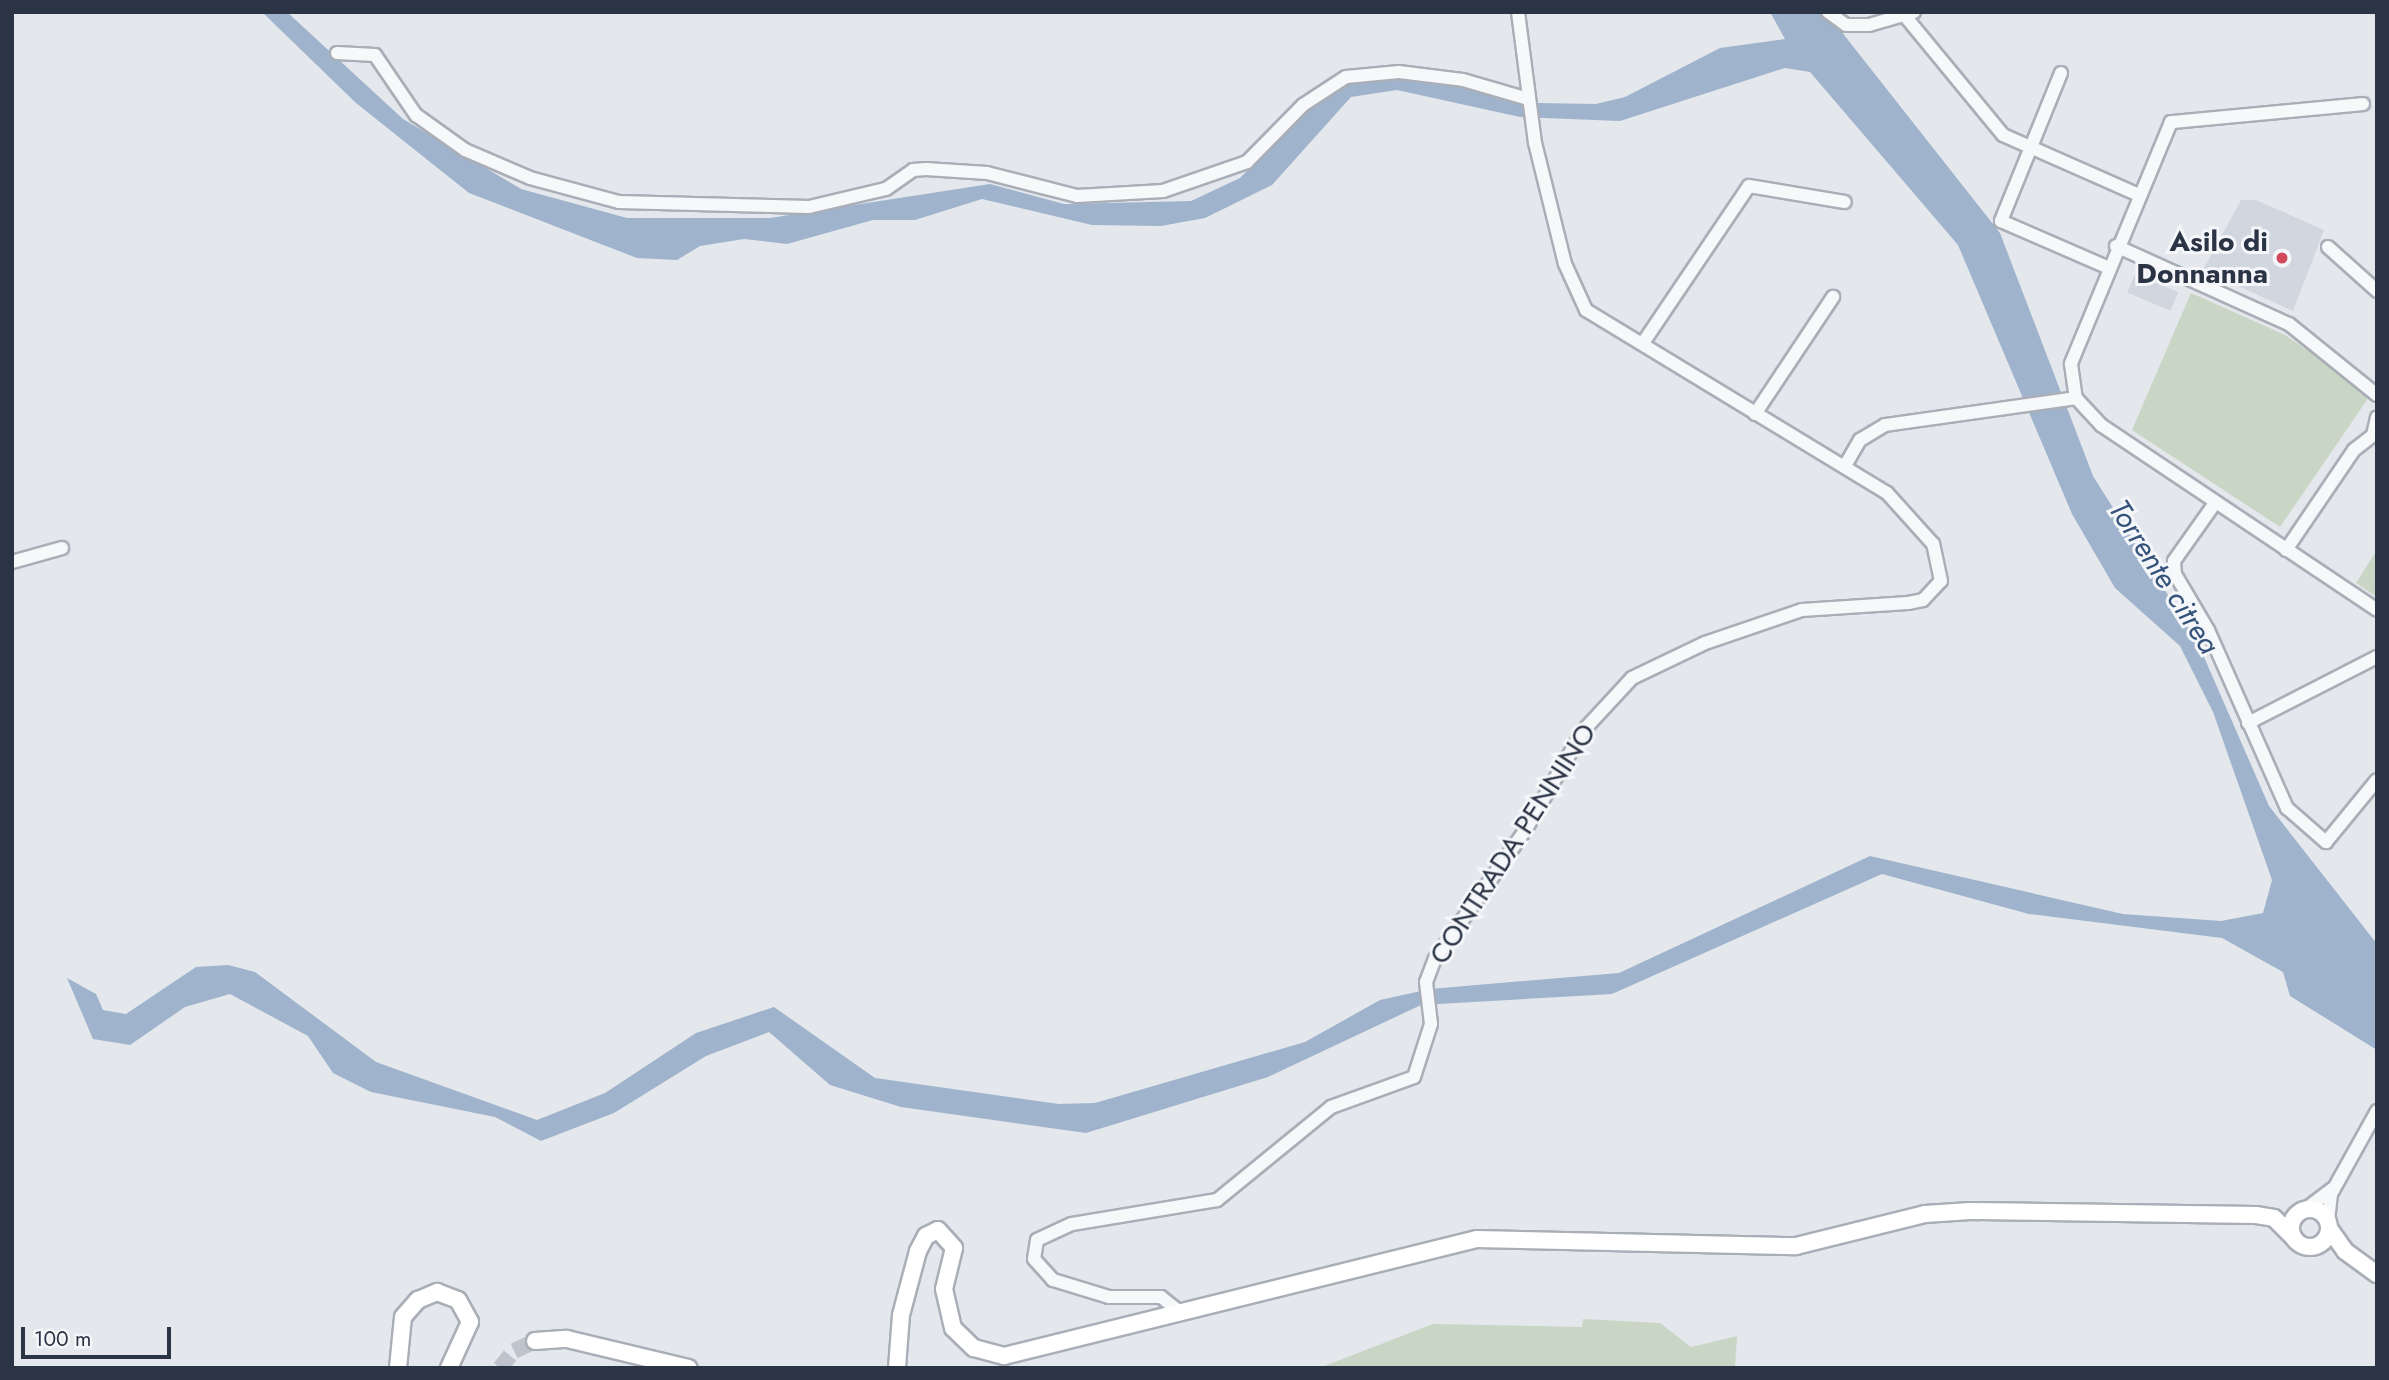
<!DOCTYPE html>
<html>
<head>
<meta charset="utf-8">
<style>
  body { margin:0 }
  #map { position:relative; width:2389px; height:1380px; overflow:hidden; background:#e4e7ec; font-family:Jost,sans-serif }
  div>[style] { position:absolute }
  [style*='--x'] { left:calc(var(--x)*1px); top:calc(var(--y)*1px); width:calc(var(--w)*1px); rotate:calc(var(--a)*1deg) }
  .built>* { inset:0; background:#d2d6de; transform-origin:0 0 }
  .green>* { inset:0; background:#c9d6c5 }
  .water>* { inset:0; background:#9fb4cc }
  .major-tunnel>* { height:16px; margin-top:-8px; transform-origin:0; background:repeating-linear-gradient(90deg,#bfc3cb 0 16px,transparent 0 24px) }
  .roads { filter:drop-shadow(2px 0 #a9aeb7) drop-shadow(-2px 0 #a9aeb7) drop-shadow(0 2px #a9aeb7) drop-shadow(0 -2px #a9aeb7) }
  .minor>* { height:12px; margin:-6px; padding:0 6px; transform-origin:6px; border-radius:6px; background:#f7f8fa }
  .major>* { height:16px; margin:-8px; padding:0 8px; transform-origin:8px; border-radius:8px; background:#fff }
  .major>.ring { margin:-8px; padding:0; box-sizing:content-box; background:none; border:16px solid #fff; border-radius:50% }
  .dots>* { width:19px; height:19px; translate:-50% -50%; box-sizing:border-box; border:4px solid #f4f6f9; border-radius:50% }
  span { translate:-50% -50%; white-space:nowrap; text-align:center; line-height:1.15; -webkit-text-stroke:6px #f4f6f9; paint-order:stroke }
  .poi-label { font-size:28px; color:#2b3445; font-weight:700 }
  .right { translate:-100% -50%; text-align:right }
  .street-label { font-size:28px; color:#2b3445 }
  .water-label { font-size:30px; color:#34527a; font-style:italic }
  .frame { position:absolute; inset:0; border:14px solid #2b3445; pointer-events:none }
  .scale { position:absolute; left:21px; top:1327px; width:150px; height:32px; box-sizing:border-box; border:4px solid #2b3445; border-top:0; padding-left:9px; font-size:21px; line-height:24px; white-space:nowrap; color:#2b3445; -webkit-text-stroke:5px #f4f6f9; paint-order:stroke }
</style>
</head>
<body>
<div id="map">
  <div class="built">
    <i style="clip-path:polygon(2241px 200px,2256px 200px,2324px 230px,2293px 311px,2203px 270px)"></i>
    <i style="left:2135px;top:274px;width:47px;height:20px;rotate:23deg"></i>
  </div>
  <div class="green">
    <i style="clip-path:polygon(2191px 293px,2285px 335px,2367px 390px,2367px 400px,2280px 527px,2132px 430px)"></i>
    <i style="clip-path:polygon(2377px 550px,2377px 597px,2356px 583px)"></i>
    <i style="clip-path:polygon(1583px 1319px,1660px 1323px,1691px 1347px,1737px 1336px,1735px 1368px,1319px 1368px,1433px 1324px,1582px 1327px)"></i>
  </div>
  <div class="water">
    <i style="clip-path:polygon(262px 12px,287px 12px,403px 119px,521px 189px,627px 218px,770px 218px,990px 184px,1064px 204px,1191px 201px,1240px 178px,1308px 110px,1354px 79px,1427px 81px,1538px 103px,1596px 104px,1625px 97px,1720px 48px,1785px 39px,1770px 12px,1826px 12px,2000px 233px,2093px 476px,2197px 641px,2269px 806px,2377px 944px,2377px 1050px,2290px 996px,2283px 972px,2222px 938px,2029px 914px,1882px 874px,1612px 994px,1421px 1005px,1268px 1077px,1086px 1133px,901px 1107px,830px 1085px,769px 1032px,706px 1056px,614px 1113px,541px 1141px,495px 1117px,371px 1092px,333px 1073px,308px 1036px,230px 994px,185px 1007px,130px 1045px,93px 1039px,67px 978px,96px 994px,103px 1010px,126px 1014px,196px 967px,228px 965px,255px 972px,376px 1062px,537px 1120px,605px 1093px,696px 1033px,774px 1007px,875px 1078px,1059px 1104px,1095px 1103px,1305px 1042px,1380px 1000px,1430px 989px,1619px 973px,1870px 856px,2123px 914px,2221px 921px,2263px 913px,2272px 880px,2213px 712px,2180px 646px,2115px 588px,2072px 514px,1958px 245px,1810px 72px,1785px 68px,1620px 121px,1520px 117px,1397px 90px,1351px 97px,1272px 185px,1205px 218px,1161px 226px,1092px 225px,982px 199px,915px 220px,873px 220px,787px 244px,744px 239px,700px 246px,677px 260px,637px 258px,469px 193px,356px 103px)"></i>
  </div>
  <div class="major-tunnel">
    <i style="--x:500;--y:1368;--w:22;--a:-51"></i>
    <i style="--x:514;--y:1351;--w:23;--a:-25"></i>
  </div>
  <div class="roads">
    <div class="minor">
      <i style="--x:1828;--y:12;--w:22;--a:36"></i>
      <i style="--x:1846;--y:25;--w:23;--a:0"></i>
      <i style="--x:1869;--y:25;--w:47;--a:-16.1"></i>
      <i style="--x:1905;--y:16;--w:154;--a:50.5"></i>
      <i style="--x:2003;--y:135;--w:146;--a:23.8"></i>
      <i style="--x:337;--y:53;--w:38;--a:3"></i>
      <i style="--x:375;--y:55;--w:73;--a:55.7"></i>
      <i style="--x:416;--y:115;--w:60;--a:35.5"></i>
      <i style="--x:465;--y:150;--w:71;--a:23.3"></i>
      <i style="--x:530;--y:178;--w:92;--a:15.1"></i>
      <i style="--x:619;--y:202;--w:190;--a:1.5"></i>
      <i style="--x:809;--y:207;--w:79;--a:-13.2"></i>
      <i style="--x:886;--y:189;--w:33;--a:-35"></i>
      <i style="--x:913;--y:170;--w:13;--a:-4"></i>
      <i style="--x:926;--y:169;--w:61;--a:3.8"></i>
      <i style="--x:987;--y:173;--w:93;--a:14.3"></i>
      <i style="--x:1077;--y:196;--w:86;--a:-3.3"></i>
      <i style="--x:1163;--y:191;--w:89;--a:-19"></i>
      <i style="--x:1247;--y:162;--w:80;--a:-45.5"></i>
      <i style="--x:1303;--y:105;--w:51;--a:-33.1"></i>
      <i style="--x:1346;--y:77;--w:53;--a:-5.4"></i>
      <i style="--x:1399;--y:72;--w:64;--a:7.1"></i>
      <i style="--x:1463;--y:80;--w:68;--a:16.3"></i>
      <i style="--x:2061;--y:73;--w:160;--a:112.1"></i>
      <i style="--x:2001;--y:221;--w:116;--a:23.5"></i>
      <i style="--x:2363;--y:104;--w:193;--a:174.6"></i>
      <i style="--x:2171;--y:122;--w:262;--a:112.5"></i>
      <i style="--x:2071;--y:364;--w:34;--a:82"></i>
      <i style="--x:2076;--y:398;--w:37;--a:47"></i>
      <i style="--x:2101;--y:425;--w:332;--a:33.8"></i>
      <i style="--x:2116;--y:246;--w:190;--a:24.3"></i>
      <i style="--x:2289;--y:324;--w:113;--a:38.9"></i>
      <i style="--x:2328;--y:247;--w:66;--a:41.9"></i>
      <i style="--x:1643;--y:343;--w:189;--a:-56"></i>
      <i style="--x:1749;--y:186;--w:97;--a:9.5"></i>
      <i style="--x:1755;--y:414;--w:141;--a:-56.3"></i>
      <i style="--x:1846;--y:464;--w:28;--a:-60"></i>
      <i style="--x:1860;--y:440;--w:29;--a:-31"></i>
      <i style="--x:1885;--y:425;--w:193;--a:-8"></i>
      <i style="--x:2215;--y:503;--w:71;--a:125.3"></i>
      <i style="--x:2174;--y:561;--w:13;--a:86"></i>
      <i style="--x:2175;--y:574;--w:65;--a:59.5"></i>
      <i style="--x:2208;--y:630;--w:195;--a:66.1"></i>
      <i style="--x:2287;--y:808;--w:52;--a:41.1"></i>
      <i style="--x:2326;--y:842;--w:80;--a:-50.6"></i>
      <i style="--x:2286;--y:550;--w:121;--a:-55.8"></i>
      <i style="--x:2354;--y:450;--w:24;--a:-38"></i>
      <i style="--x:2373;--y:435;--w:18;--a:-77"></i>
      <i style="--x:12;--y:562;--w:52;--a:-15.6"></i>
      <i style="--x:2248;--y:723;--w:145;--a:-27.1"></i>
      <i style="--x:2303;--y:1211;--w:36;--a:-37"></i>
      <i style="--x:2328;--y:1222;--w:28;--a:-84"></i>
      <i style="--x:2331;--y:1194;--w:95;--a:-61"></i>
      <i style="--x:1176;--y:1309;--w:19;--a:-141"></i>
      <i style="--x:1161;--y:1297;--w:52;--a:180"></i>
      <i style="--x:1109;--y:1297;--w:59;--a:-163.1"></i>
      <i style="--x:1053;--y:1280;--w:28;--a:-132"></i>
      <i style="--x:1034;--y:1259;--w:19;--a:-81"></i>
      <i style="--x:1037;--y:1240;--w:38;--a:-25"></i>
      <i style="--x:1072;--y:1224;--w:147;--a:-9.4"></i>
      <i style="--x:1217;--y:1200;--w:147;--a:-39.2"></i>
      <i style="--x:1331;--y:1107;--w:88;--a:-19.9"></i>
      <i style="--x:1414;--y:1077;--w:56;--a:-72.2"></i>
      <i style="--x:1431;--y:1024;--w:42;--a:-96.8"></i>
      <i style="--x:1426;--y:982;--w:25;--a:-69"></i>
      <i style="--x:1435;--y:959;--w:159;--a:-55"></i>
      <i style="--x:1526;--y:829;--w:113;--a:-59.8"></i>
      <i style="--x:1583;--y:731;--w:72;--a:-47.2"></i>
      <i style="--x:1632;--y:678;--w:81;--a:-25.6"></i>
      <i style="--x:1705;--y:643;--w:102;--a:-18.8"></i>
      <i style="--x:1802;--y:610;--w:106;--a:-3.8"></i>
      <i style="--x:1908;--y:603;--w:15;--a:-11"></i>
      <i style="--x:1923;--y:600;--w:26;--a:-47"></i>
      <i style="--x:1941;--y:581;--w:38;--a:-102"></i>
      <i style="--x:1933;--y:544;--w:69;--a:-132"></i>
      <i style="--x:1887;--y:493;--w:352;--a:-148.7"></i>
      <i style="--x:1586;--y:310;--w:51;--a:-114.5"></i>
      <i style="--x:1565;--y:264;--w:125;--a:-103.9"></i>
      <i style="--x:1535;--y:143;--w:132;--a:-97.4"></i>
    </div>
    <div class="major">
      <i class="ring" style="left:2291px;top:1209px;width:22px;height:22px"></i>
      <i style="--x:2329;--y:1228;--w:28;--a:55"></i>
      <i style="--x:2345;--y:1251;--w:39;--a:36"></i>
      <i style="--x:535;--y:1341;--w:32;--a:-4"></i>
      <i style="--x:567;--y:1339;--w:125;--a:13.4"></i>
      <i style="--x:398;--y:1368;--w:51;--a:-84.4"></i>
      <i style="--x:403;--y:1317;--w:23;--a:-49"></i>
      <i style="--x:418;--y:1300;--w:21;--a:-23"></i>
      <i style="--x:437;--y:1292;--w:22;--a:21"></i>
      <i style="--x:458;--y:1300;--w:25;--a:61"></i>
      <i style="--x:470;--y:1322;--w:51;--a:114.5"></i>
      <i style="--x:897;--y:1368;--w:53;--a:-85.7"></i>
      <i style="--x:901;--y:1315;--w:66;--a:-75.1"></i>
      <i style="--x:918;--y:1251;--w:17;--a:-62"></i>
      <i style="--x:926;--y:1236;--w:13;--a:-27"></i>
      <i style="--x:938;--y:1230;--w:24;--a:48"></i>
      <i style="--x:954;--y:1248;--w:42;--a:103.7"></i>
      <i style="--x:944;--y:1289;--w:40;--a:77"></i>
      <i style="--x:953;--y:1328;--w:29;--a:44"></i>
      <i style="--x:974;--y:1348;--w:31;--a:15"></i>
      <i style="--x:1004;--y:1356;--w:487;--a:-13.9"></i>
      <i style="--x:1477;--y:1239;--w:319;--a:1.3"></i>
      <i style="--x:1796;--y:1246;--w:133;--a:-13.9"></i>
      <i style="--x:1925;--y:1214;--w:45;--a:-3.8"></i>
      <i style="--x:1970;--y:1211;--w:286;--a:0.8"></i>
      <i style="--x:2256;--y:1215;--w:18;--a:9"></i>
      <i style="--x:2274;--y:1218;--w:27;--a:45"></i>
    </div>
  </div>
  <div class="dots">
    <i style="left:2282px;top:258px;background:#d1495b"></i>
  </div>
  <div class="poi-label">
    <span class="right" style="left:2268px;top:258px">Asilo di<br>Donnanna</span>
  </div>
  <div class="street-label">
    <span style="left:1513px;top:844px;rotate:-57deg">CONTRADA PENNINO</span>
  </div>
  <div class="water-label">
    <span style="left:2164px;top:577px;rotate:57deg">Torrente citrea</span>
  </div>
  <div class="frame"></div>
  <div class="scale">100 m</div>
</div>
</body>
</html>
